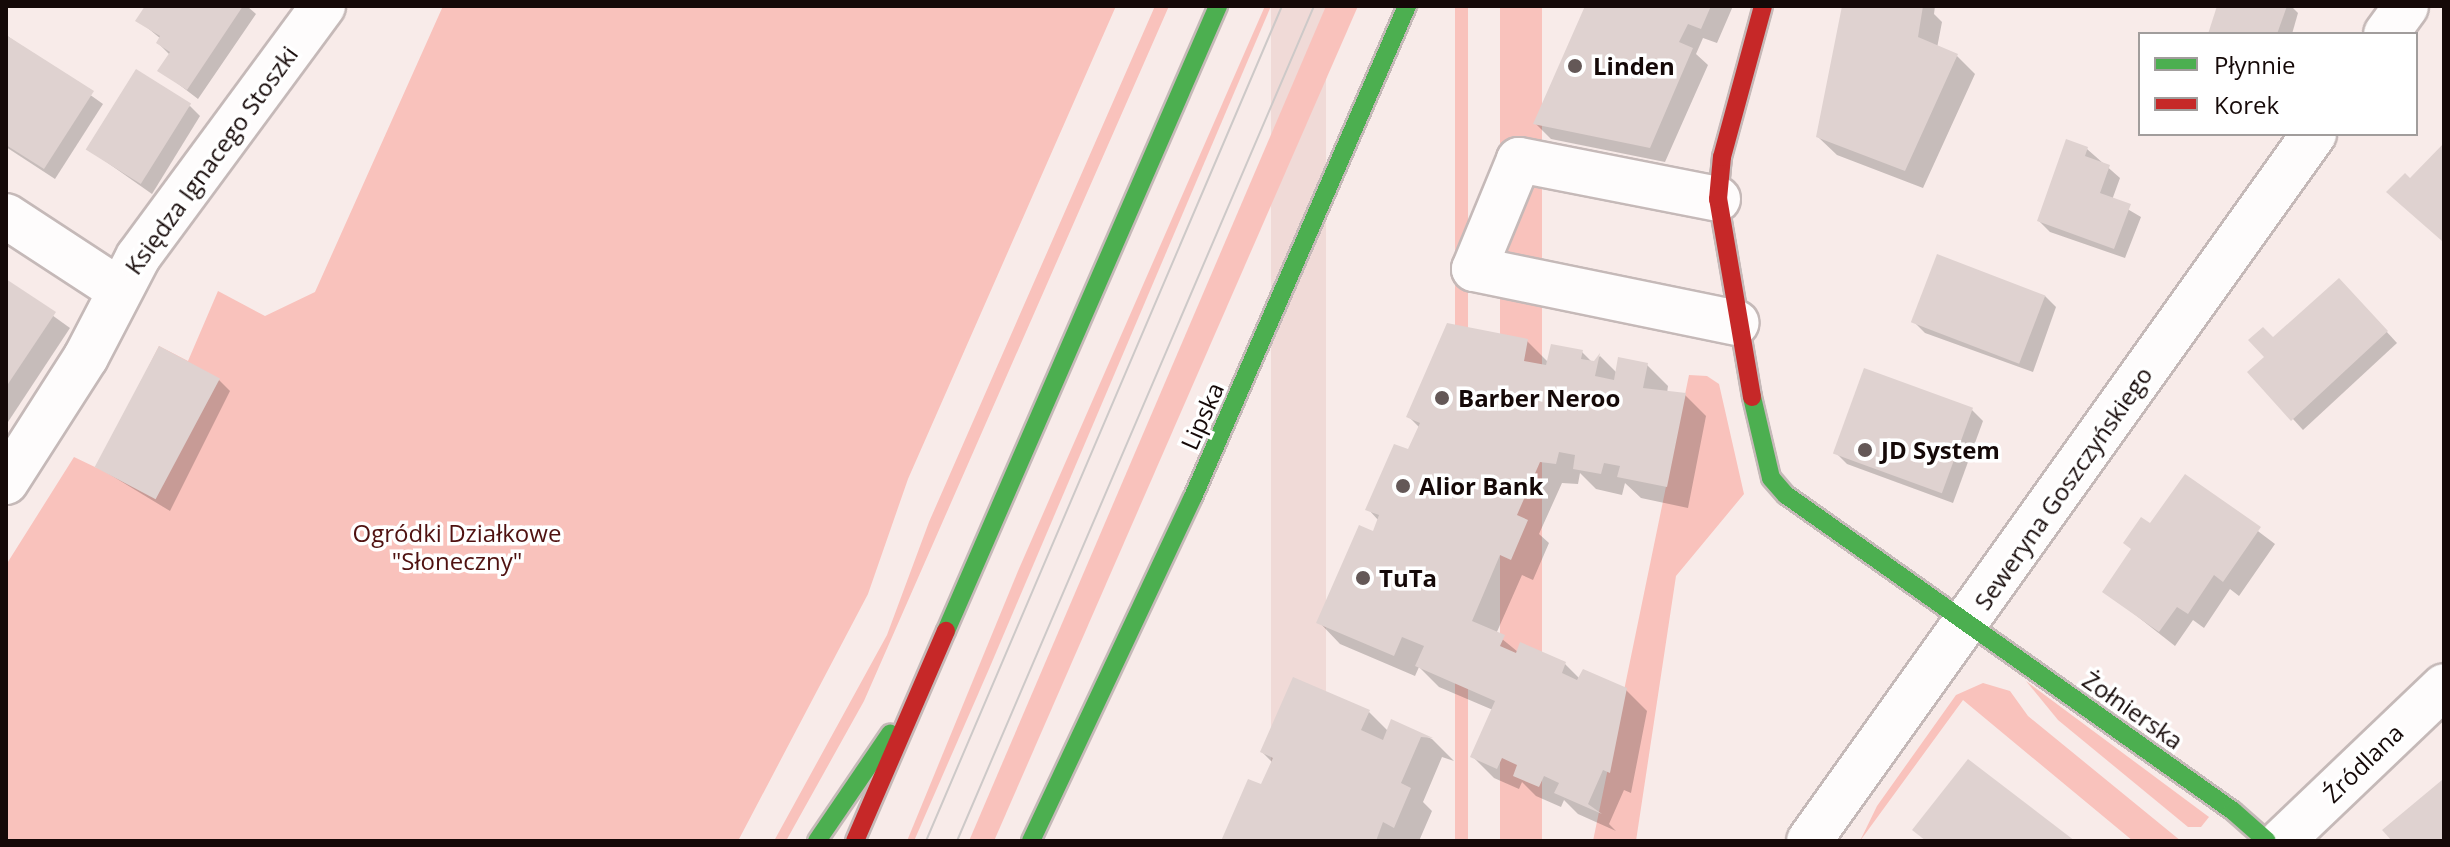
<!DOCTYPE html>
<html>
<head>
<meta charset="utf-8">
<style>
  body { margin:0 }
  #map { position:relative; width:2450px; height:847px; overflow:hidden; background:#f8ebe9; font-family:"Open Sans",sans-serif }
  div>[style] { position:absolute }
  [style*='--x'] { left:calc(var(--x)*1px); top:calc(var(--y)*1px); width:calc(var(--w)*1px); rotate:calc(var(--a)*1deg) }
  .built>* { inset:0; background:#f0dad7; transform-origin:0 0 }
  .green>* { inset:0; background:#f9c2bc; transform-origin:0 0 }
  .shadow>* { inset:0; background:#0003 }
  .building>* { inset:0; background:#dfd2d0; transform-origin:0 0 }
  .roads { filter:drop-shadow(2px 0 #c5b9b8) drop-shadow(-2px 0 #c5b9b8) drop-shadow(0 2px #c5b9b8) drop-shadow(0 -2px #c5b9b8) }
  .street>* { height:44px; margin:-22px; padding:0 22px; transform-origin:22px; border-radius:22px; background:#fefcfc }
  .fast>* { height:18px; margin:-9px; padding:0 9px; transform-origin:9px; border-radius:9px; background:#4caf50 }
  .jam>* { height:18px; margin:-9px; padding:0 9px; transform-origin:9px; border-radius:9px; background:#c62828 }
  .tram>* { height:2px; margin:-1px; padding:0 1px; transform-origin:1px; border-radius:1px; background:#cdc9c8 }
  .dots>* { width:22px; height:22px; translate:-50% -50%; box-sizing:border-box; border:4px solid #fff; border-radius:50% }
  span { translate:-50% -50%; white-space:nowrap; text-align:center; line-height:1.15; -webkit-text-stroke:7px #fff; paint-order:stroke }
  .poi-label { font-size:24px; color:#150908; font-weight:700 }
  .left { translate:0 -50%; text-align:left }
  .street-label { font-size:24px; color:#150908 }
  .park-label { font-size:24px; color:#4f1110 }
  .frame { position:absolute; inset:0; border:8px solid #150908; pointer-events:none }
  .legend { position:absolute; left:2138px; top:32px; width:280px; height:104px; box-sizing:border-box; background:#fff; border:2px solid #a19d9c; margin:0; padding:10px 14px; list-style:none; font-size:24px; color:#150908 }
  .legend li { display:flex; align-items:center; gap:16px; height:40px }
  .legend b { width:40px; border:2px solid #a19d9c }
</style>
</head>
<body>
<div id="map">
  <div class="built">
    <i style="left:1271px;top:6px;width:55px;height:908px"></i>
  </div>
  <div class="green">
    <i style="clip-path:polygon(443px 6px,1116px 6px,908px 479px,868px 594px,738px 841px,6px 841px,6px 565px,74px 457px,97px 468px,159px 346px,188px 361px,218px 291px,265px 316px,315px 292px)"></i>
    <i style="clip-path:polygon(1155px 6px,1169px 6px,864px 701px,786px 841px,774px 841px,887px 635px,929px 522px)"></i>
    <i style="clip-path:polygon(1265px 6px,1271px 6px,989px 669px,914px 841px,907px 841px,1018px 571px)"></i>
    <i style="clip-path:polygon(1326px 6px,1358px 6px,994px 841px,969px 841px)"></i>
    <i style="left:1455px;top:6px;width:13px;height:911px"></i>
    <i style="left:1500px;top:6px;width:42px;height:911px"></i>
    <i style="clip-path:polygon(1689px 375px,1707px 376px,1719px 384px,1744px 494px,1676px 576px,1636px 841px,1593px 841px)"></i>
    <i style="clip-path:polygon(2026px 681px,2209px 817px,2201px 827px,2188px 827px,2058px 720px)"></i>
    <i style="clip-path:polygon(1983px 683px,2010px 691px,2028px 716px,2181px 841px,2133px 841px,1963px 700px,1860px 841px,1877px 806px,1956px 695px)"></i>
  </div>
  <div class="shadow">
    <i style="clip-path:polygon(147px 6px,247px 6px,256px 14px,198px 99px,160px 70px,170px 55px,158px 43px,161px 39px,138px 20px)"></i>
    <i style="clip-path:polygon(1587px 6px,1733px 6px,1717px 43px,1703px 38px,1696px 54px,1708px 65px,1665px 162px,1551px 139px,1536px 124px)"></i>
    <i style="clip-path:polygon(1844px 6px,1935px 6px,1934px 14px,1942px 22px,1937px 48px,1957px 56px,1975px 74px,1923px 188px,1837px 155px,1818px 137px)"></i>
    <i style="clip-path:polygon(2219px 6px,2291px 6px,2298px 13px,2292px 34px,2210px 34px)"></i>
    <i style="clip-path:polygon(6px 35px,103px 104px,55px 179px,6px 147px)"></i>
    <i style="clip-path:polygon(190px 106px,200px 116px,152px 194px,88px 149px)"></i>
    <i style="clip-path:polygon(2087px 149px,2120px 178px,2112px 200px,2141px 217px,2125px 258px,2050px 232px,2039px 221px)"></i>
    <i style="clip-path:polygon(6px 282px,70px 328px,6px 425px)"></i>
    <i style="clip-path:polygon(2350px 292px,2397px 343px,2303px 430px,2293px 419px,2273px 339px)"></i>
    <i style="clip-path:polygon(2045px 296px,2056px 307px,2033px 372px,1925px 333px,1914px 322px)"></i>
    <i style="clip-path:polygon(1527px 341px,1549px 363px,1582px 352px,1593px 363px,1600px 356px,1617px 373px,1647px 365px,1668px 386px,1667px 393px,1685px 395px,1706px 416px,1688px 508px,1641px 498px,1625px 483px,1622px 495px,1596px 489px,1580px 473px,1578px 484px,1562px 483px,1539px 534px,1549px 543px,1533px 580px,1522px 575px,1496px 634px,1518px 652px,1565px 664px,1580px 679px,1626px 690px,1647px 711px,1631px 793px,1624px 790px,1609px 824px,1616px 831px,1578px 814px,1564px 800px,1561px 807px,1536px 796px,1522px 782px,1519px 789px,1494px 778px,1473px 757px,1493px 710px,1439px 687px,1419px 667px,1415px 676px,1340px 644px,1319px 622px,1374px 533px,1379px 521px,1368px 509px,1409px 452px,1420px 428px,1409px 417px)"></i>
    <i style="clip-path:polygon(219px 380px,230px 391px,170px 511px,99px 468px)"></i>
    <i style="clip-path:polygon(1972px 410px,1983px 421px,1953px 503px,1847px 464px,1836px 453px)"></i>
    <i style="clip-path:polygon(2185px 476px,2275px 544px,2239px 596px,2230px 589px,2204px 628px,2193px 620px,2175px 646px,2105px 591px)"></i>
    <i style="clip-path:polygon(1369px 712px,1388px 731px,1392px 722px,1432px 739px,1454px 761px,1442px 757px,1423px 802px,1432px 811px,1419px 841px,1224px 841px,1262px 787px,1273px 763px,1262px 752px)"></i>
    <i style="clip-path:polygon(2442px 782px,2444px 841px,2394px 841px)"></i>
  </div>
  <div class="building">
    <i style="clip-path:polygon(145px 6px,243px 6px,187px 90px,157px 71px,170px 52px,156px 43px,160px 36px,135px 21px)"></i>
    <i style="clip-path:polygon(1585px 6px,1711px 6px,1701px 29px,1688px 24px,1679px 42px,1693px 48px,1650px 148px,1533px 124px)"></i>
    <i style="clip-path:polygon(1842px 6px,1923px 6px,1918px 37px,1958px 54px,1905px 171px,1816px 137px)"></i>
    <i style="clip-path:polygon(2217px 6px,2287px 6px,2277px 34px,2208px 34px)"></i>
    <i style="clip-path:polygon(6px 35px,94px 91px,44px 169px,6px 145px)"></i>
    <i style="left:136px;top:69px;width:65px;height:95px;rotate:32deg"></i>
    <i style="clip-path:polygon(2066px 139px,2088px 147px,2085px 156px,2110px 165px,2100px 193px,2131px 204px,2114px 249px,2037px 221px)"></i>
    <i style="clip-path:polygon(2444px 143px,2444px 239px,2442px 241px,2386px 192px,2405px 173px,2410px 178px)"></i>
    <i style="left:1937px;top:254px;width:116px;height:73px;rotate:21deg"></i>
    <i style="clip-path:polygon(2339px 278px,2388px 331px,2291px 421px,2247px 372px,2264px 357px,2248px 340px,2263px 327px,2273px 337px)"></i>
    <i style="clip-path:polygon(6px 279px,56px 312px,6px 387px)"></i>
    <i style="clip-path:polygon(1447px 323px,1528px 339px,1524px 361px,1546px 365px,1551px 344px,1583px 350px,1581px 359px,1594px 361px,1600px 353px,1595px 376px,1614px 380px,1618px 357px,1648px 363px,1643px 388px,1686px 393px,1667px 487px,1617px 477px,1620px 466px,1604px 463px,1601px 474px,1573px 469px,1575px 455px,1559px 452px,1556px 464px,1540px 462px,1517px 515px,1528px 520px,1511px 560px,1500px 555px,1472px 621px,1505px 635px,1500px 646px,1516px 653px,1520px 642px,1566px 662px,1562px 673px,1577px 680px,1583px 669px,1627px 688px,1610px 773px,1603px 770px,1588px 804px,1602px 814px,1554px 793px,1559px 783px,1544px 776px,1539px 787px,1513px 776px,1517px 765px,1502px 758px,1497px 769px,1470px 757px,1495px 701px,1415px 666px,1424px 646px,1402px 637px,1394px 656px,1316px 623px,1359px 525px,1373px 531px,1379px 515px,1365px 510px,1394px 444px,1408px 449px,1420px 423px,1406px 417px)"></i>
    <i style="left:159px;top:346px;width:69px;height:137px;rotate:28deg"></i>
    <i style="left:1864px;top:368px;width:116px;height:91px;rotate:20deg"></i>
    <i style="clip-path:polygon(2185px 474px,2261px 527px,2223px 582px,2214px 575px,2188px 614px,2177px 607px,2159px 632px,2102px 592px,2131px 549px,2123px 543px,2141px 517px,2150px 523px)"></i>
    <i style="clip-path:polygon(1293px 677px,1370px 710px,1361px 730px,1383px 740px,1391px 719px,1433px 738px,1421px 737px,1401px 783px,1411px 788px,1394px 828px,1383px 822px,1376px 841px,1221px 841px,1248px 779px,1261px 784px,1273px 758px,1260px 752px)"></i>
    <i style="clip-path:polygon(1968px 759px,2075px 841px,1926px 841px,1912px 830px)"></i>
    <i style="clip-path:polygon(2442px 780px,2444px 841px,2392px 841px,2382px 830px)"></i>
  </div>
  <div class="roads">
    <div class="street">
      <i style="--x:2386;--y:34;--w:34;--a:-54"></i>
      <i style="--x:1718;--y:199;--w:203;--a:-168.9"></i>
      <i style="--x:1519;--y:160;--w:118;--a:112.4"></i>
      <i style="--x:1474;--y:269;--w:268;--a:11.6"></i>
      <i style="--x:6;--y:216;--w:135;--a:33.2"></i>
      <i style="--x:6;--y:482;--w:148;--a:-57.4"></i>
      <i style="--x:86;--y:357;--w:113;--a:-62.5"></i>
      <i style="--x:138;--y:257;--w:312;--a:-53.6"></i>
      <i style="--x:1809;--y:841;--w:869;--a:-54.46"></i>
      <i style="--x:2282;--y:841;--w:224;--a:-43.7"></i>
    </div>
    <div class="fast">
      <i style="--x:1752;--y:397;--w:83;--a:76.8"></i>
      <i style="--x:1771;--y:478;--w:23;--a:49"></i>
      <i style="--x:1786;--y:495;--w:547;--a:35.26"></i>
      <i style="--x:2233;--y:811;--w:45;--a:41.4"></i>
      <i style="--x:946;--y:631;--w:682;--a:-66.48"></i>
      <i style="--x:817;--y:841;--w:130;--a:-55.7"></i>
      <i style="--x:1031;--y:841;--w:380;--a:-64.8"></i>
      <i style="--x:1193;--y:497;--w:536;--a:-66.45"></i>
    </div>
    <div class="jam">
      <i style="--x:1752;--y:397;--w:201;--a:-99.7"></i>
      <i style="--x:1718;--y:199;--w:42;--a:-84.6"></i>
      <i style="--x:1722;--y:157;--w:156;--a:-74.8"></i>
      <i style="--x:855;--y:841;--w:229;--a:-66.6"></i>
    </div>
  </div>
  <div class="tram">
    <i style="--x:926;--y:841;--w:908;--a:-66.91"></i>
    <i style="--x:957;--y:841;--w:908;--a:-66.85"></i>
  </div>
  <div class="dots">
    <i style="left:1575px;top:66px;background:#645857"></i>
    <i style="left:1442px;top:398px;background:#645857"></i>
    <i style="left:1865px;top:450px;background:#645857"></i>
    <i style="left:1403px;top:486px;background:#645857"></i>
    <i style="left:1363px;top:578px;background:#645857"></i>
  </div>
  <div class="poi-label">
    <span class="left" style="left:1593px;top:66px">Linden</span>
    <span class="left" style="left:1458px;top:398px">Barber Neroo</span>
    <span class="left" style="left:1881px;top:450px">JD System</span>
    <span class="left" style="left:1419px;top:486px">Alior Bank</span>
    <span class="left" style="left:1379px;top:578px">TuTa</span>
  </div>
  <div class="street-label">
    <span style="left:211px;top:160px;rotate:-54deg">Księdza Ignacego Stoszki</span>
    <span style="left:1202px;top:416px;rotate:-66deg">Lipska</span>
    <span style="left:2063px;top:488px;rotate:-55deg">Seweryna Goszczyńskiego</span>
    <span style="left:2133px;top:710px;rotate:35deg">Żołnierska</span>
    <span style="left:2363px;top:763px;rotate:-44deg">Źródlana</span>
  </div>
  <div class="park-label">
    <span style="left:457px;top:547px">Ogródki Działkowe<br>"Słoneczny"</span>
  </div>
  <div class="frame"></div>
  <ul class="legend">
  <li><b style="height:10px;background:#4caf50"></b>Płynnie</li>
  <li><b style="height:10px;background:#c62828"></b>Korek</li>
  </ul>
</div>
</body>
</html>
